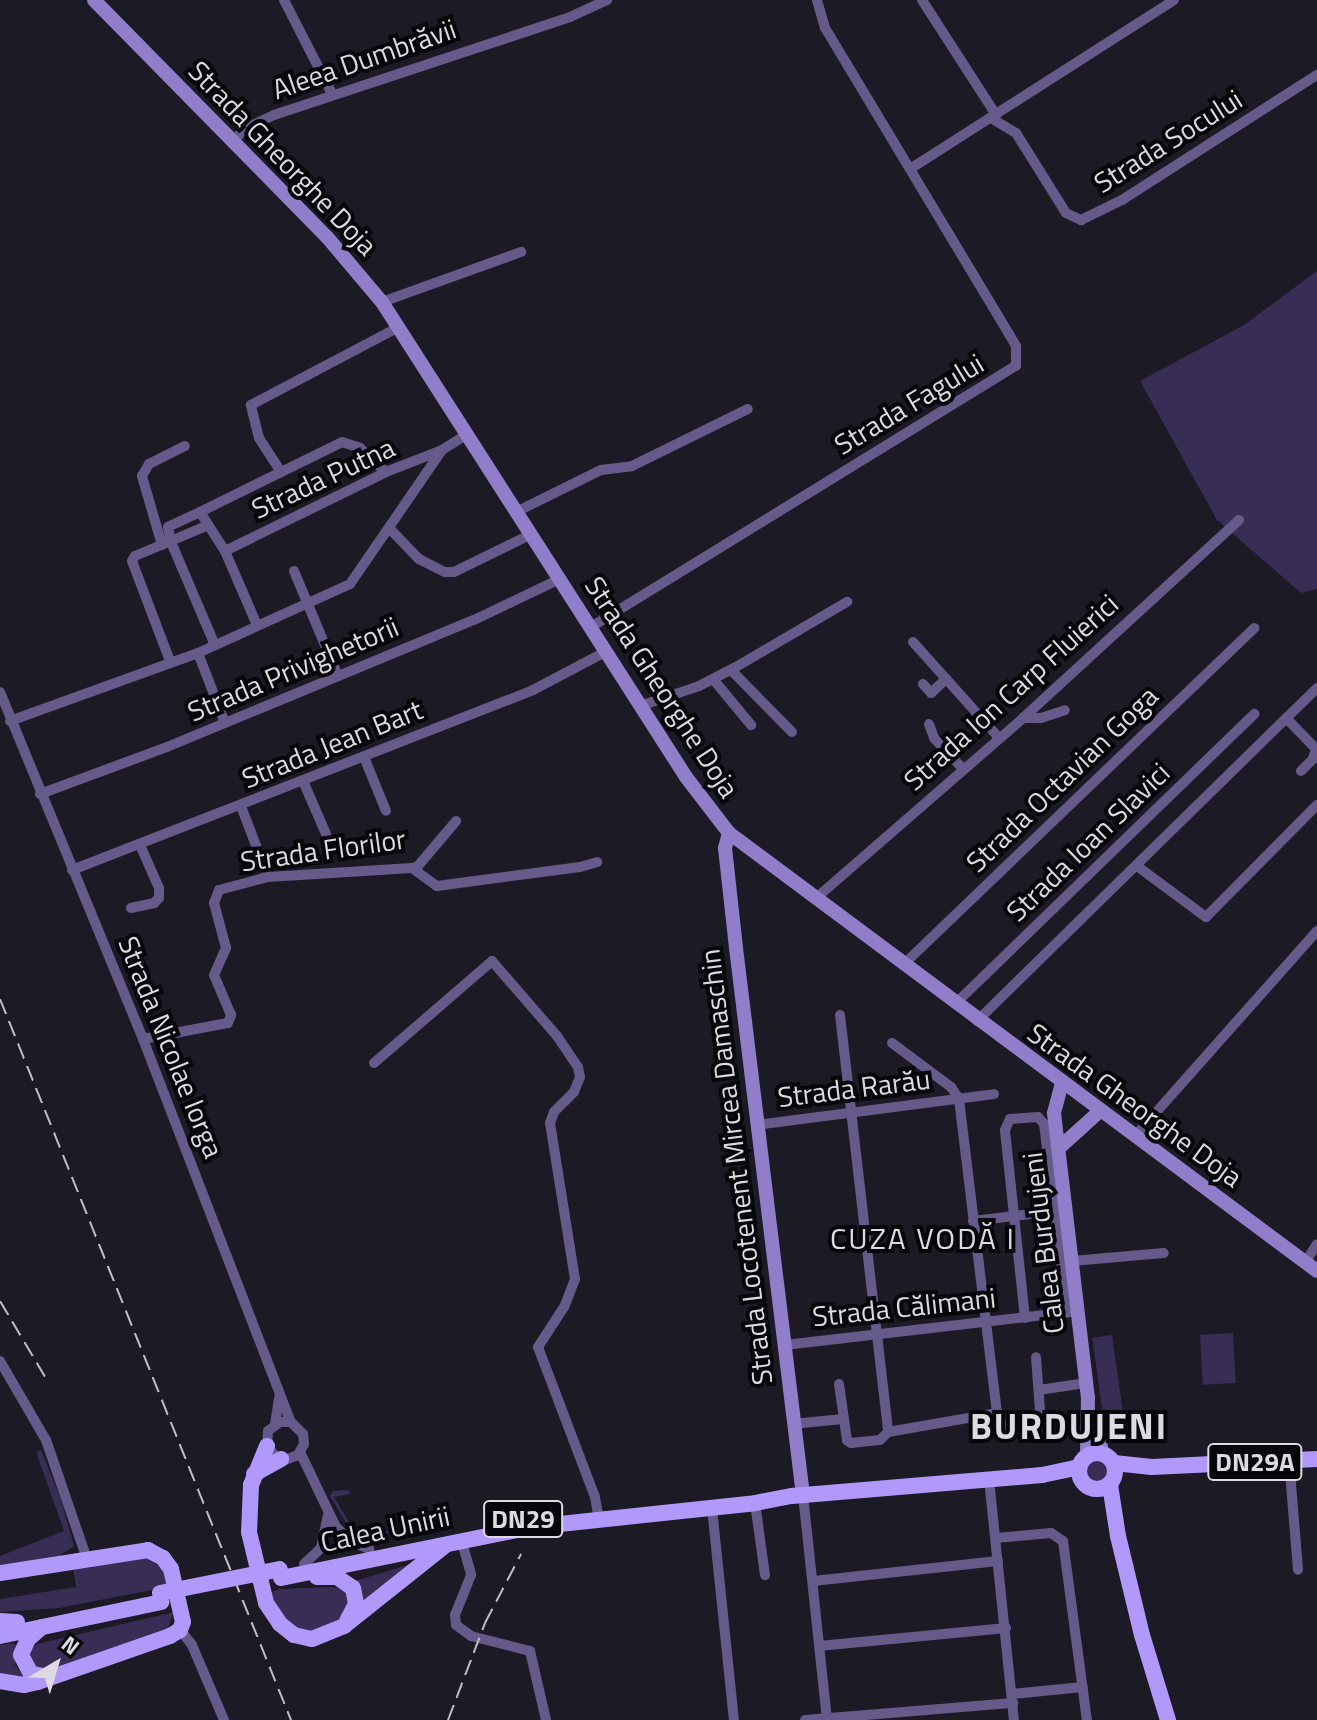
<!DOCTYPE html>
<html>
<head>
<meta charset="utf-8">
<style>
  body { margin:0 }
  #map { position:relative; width:1317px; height:1720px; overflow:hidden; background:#1c1a25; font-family:"Titillium Web",sans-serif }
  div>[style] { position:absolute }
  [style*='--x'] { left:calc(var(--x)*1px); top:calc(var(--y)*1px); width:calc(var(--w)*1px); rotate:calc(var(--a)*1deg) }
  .green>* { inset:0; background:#372d55; transform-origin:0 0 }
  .round { border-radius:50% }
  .street>* { height:10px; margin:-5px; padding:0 5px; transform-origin:5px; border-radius:5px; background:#655a8a }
  .secondary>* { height:14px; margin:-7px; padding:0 7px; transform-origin:7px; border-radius:7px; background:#907eca }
  .primary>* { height:16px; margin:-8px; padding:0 8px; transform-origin:8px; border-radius:8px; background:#b199fc }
  .primary>.ring { margin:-8px; padding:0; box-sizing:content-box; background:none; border:16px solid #b199fc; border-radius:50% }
  .rail>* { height:2px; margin-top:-1px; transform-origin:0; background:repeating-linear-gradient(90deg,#bfbec6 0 16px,transparent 0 24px) }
  .primary-bridge>* { height:16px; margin:-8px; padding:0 8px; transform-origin:8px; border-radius:8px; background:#b199fc }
  span { translate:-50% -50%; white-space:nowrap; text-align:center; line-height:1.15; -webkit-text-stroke:8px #07060a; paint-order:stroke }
  .shield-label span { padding:2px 6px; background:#07060a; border:2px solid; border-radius:6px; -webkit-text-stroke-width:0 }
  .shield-label { font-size:26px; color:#dcdbe2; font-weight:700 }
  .street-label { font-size:28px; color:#dcdbe2 }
  .neighbourhood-label { font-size:30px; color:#dcdbe2; letter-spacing:2px }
  .district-label { font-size:36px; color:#dcdbe2; font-weight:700; letter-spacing:2px }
  .north { position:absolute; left:16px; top:1624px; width:80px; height:80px; -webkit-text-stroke:6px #07060a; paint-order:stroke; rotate:38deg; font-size:22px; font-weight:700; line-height:32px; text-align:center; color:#dcdbe2 }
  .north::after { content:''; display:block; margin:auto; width:28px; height:36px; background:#dcdbe2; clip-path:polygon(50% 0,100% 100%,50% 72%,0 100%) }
</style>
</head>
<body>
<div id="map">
  <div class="green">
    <i style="clip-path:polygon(1317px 271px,1317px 589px,1301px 593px,1217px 520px,1140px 381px,1244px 325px)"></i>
    <i style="left:1233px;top:1333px;width:50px;height:33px;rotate:87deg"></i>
    <i style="left:1112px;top:1335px;width:79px;height:20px;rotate:82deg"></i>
    <i style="clip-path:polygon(41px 1450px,60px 1497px,74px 1546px,59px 1556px,0 1565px,0 1556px,64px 1531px,36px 1452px)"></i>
    <i class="round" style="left:1086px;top:1460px;width:22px;height:22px"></i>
    <i style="clip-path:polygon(349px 1490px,350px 1494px,334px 1497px,353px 1529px,370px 1535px,394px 1529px,395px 1534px,369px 1539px,352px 1533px,330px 1496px,333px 1491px)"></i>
    <i style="clip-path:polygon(147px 1558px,163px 1569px,172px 1586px,59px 1608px,0 1612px,0 1599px,76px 1587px,73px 1567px)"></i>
    <i style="clip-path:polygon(411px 1564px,358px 1610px,355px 1581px)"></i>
    <i style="clip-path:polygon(330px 1587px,340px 1588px,352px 1597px,341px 1620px,310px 1633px,289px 1625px,267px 1593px,280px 1589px)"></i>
    <i style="clip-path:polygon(174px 1612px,167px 1630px,46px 1674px,36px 1673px,27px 1651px,37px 1644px)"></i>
    <i style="clip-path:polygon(11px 1643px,18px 1645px,15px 1665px,27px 1679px,0 1678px,0 1645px)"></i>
  </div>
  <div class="street">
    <i style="--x:284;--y:0;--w:106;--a:62.9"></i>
    <i style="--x:922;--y:0;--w:137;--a:57.2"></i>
    <i style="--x:991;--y:118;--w:29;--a:31"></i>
    <i style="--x:1016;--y:133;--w:94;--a:58"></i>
    <i style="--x:1066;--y:213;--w:17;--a:25"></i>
    <i style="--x:1081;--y:220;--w:46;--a:-26"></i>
    <i style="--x:1122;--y:200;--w:232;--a:-32.7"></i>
    <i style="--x:232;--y:142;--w:18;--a:-45"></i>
    <i style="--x:245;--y:129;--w:32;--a:-26"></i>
    <i style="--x:274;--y:115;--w:312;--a:-18.3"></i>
    <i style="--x:570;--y:17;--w:41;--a:-24.7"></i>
    <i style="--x:910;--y:169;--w:313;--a:-32.6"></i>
    <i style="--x:382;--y:302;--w:148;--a:-19.8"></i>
    <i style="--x:281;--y:472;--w:40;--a:-122.9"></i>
    <i style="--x:259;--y:438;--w:34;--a:-104"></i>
    <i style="--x:251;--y:405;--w:167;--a:-27.8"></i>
    <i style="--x:518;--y:511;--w:93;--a:-26.3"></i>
    <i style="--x:601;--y:470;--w:31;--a:-7"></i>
    <i style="--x:632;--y:466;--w:129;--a:-26.2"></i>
    <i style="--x:200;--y:512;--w:35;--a:155"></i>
    <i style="--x:168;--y:527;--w:15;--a:79"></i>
    <i style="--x:171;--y:542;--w:110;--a:66.9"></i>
    <i style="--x:390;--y:529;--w:42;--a:46"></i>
    <i style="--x:419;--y:559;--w:29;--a:27"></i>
    <i style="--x:445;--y:572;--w:9;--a:0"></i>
    <i style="--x:454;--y:572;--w:87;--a:-26"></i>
    <i style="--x:162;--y:545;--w:72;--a:-106.2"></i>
    <i style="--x:142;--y:476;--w:14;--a:-60"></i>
    <i style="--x:149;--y:464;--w:40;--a:-26.6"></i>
    <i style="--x:225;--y:551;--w:179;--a:-26.1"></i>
    <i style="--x:386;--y:472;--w:60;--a:-21.4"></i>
    <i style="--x:442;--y:450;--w:31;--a:-32"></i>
    <i style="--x:294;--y:571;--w:114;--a:67.3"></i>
    <i style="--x:257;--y:625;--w:81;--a:-113.4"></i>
    <i style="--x:225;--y:551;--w:46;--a:-122.7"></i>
    <i style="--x:200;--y:512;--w:158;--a:-26.2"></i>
    <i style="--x:342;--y:442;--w:19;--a:18"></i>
    <i style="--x:360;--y:448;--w:35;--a:43"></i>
    <i style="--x:591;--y:627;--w:499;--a:-31.6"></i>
    <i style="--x:1016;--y:366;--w:20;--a:-90"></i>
    <i style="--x:1016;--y:346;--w:14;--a:-120"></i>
    <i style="--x:1009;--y:334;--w:357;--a:-121"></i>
    <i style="--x:825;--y:28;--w:29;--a:-106"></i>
    <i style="--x:913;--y:642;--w:129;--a:48.1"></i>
    <i style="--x:198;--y:653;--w:75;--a:68.9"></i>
    <i style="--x:170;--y:661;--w:107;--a:-110.8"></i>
    <i style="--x:132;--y:561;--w:6;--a:-59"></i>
    <i style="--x:135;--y:556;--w:77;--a:-22.9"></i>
    <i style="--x:731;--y:670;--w:87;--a:45.5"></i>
    <i style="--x:713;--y:679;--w:60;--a:50.4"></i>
    <i style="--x:923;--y:684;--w:12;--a:48"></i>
    <i style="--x:931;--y:693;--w:21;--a:-43"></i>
    <i style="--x:0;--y:692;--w:375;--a:67.6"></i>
    <i style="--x:143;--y:1039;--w:411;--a:68.9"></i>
    <i style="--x:291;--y:1422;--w:17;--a:45"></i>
    <i style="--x:303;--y:1434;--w:10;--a:84"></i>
    <i style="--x:304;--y:1444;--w:13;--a:119"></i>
    <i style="--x:298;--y:1455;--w:14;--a:159"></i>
    <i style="--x:285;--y:1460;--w:9;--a:-162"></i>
    <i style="--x:276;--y:1457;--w:14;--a:-129"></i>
    <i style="--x:267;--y:1446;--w:15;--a:-86"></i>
    <i style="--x:268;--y:1431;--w:15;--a:-37"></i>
    <i style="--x:280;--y:1422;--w:11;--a:0"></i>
    <i style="--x:640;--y:706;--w:62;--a:-18.7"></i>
    <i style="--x:699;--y:686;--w:42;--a:-27.2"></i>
    <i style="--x:736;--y:667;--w:129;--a:-30.4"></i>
    <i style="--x:1023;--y:718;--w:18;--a:0"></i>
    <i style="--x:1041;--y:718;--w:25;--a:-18"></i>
    <i style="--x:1286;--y:718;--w:43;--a:45.9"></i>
    <i style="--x:1316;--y:749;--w:10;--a:107"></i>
    <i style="--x:1313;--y:759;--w:17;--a:135"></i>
    <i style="--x:10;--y:721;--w:200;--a:-19.9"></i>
    <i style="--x:198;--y:653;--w:167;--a:-24.4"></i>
    <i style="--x:350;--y:584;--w:163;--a:-55.5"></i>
    <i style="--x:929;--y:724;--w:15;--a:70"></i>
    <i style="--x:934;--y:738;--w:42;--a:46.9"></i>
    <i style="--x:364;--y:757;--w:58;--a:67.8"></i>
    <i style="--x:303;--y:781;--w:58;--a:66.5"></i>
    <i style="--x:40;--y:794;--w:135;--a:-20.3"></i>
    <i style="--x:167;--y:747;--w:332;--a:-22.5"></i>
    <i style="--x:474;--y:620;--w:95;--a:-25.5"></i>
    <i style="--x:241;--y:806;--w:76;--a:69.2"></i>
    <i style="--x:1137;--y:866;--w:86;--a:36.5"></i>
    <i style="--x:1206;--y:917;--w:158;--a:-45.3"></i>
    <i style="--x:412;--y:868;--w:31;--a:36"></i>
    <i style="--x:437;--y:886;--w:144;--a:-7.6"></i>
    <i style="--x:580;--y:867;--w:18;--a:-16"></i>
    <i style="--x:72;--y:870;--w:495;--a:-21.3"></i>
    <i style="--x:533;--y:690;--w:81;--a:-27.8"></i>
    <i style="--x:815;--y:899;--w:276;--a:-41"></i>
    <i style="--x:1023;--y:718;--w:293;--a:-42.5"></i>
    <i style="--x:131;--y:908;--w:24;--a:-12"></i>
    <i style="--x:154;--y:903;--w:7;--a:-45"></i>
    <i style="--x:159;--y:898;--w:10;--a:-90"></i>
    <i style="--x:159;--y:888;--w:47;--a:-113.8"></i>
    <i style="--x:903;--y:965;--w:487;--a:-43.8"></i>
    <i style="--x:955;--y:1004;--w:417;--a:-44.1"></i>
    <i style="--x:840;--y:1015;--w:420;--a:83.4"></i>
    <i style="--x:977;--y:1021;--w:476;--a:-44.4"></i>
    <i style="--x:143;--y:1039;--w:86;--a:-10.7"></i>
    <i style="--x:228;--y:1023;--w:9;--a:-69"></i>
    <i style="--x:231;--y:1015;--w:43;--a:-113"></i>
    <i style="--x:214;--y:975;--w:30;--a:-66"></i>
    <i style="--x:226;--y:948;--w:47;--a:-104.9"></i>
    <i style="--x:214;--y:903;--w:14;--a:-69"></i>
    <i style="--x:219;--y:890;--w:51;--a:-14.9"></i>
    <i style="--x:268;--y:877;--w:144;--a:-3.6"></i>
    <i style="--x:412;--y:868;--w:6;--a:-18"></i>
    <i style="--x:418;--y:866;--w:59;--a:-49.8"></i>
    <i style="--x:892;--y:1043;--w:74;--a:36.7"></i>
    <i style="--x:951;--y:1087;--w:14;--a:56"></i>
    <i style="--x:959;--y:1099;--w:316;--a:83.1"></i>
    <i style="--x:997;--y:1413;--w:19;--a:65"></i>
    <i style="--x:1005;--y:1430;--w:31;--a:0"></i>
    <i style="--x:1036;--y:1430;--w:8;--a:-50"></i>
    <i style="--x:1041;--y:1424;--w:67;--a:-94.3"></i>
    <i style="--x:374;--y:1063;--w:156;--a:-40.8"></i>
    <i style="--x:492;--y:961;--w:99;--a:49.1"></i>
    <i style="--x:557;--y:1036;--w:37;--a:56"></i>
    <i style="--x:578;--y:1067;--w:10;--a:79"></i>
    <i style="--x:580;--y:1077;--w:16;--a:112"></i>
    <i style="--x:574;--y:1092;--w:28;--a:135"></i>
    <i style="--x:554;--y:1112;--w:12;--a:110"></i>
    <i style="--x:550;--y:1123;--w:158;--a:80.9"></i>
    <i style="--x:575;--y:1279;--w:30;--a:111"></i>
    <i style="--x:564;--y:1307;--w:48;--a:123"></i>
    <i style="--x:538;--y:1347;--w:160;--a:69.2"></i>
    <i style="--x:595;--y:1497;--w:22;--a:80"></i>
    <i style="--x:756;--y:1125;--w:240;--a:-7.4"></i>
    <i style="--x:1135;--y:1136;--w:274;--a:-48.4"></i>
    <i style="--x:973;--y:1221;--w:83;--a:-7"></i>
    <i style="--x:1072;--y:1261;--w:92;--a:-5"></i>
    <i style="--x:1305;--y:1263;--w:22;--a:-58"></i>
    <i style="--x:1025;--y:1318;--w:189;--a:-96.1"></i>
    <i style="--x:1005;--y:1130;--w:12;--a:-66"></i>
    <i style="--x:1010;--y:1119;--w:28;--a:-4"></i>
    <i style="--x:1038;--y:1117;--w:9;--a:49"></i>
    <i style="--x:1044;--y:1124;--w:190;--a:83.1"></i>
    <i style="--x:785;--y:1345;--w:289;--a:-6.6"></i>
    <i style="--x:0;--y:1361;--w:91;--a:59.8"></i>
    <i style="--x:46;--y:1440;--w:126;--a:71"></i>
    <i style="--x:839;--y:1384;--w:57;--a:81.9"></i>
    <i style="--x:847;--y:1440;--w:5;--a:37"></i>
    <i style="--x:851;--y:1443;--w:29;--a:-6"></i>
    <i style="--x:880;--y:1440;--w:11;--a:-45"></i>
    <i style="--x:888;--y:1432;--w:111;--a:-9.9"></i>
    <i style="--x:1039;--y:1390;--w:48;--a:-8.5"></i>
    <i style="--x:275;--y:1424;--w:31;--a:-81"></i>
    <i style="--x:793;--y:1424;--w:50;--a:-5.7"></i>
    <i style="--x:300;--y:1452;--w:83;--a:64.4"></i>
    <i style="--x:336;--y:1527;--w:21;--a:43"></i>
    <i style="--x:351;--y:1541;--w:20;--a:24"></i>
    <i style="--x:1289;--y:1460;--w:110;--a:85.3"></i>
    <i style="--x:989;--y:1479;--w:242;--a:84.1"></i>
    <i style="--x:803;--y:1495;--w:226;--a:83.9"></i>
    <i style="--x:755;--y:1503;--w:73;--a:82.1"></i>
    <i style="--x:712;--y:1508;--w:213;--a:84.1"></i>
    <i style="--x:996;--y:1538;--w:55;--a:-5.2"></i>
    <i style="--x:1051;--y:1533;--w:14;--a:34"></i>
    <i style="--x:1063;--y:1541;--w:181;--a:82.4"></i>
    <i style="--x:461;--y:1539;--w:37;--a:74"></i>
    <i style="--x:471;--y:1575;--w:43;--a:111.8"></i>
    <i style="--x:455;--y:1615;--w:10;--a:84"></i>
    <i style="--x:456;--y:1625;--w:19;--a:36"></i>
    <i style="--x:471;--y:1636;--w:61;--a:14.3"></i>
    <i style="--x:530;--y:1651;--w:71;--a:76.9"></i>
    <i style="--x:304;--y:1564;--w:23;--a:-43"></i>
    <i style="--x:321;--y:1548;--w:33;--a:-78"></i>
    <i style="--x:813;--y:1581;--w:186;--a:-6.2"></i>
    <i style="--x:180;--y:1630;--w:19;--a:51"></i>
    <i style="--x:192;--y:1645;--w:82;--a:66.9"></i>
    <i style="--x:819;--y:1646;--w:188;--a:-5.5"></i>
    <i style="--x:1012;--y:1694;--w:71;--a:-5.6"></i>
    <i style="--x:805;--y:1720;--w:209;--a:-4.7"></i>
  </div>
  <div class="secondary">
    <i style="--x:94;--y:0;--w:332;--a:45.5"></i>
    <i style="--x:327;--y:237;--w:85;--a:49.8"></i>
    <i style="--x:382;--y:302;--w:564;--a:57.38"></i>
    <i style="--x:686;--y:777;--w:71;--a:52.5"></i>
    <i style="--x:729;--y:833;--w:733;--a:36.68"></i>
    <i style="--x:729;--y:833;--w:16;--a:105"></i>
    <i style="--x:725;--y:848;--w:101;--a:83.7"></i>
    <i style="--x:736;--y:948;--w:551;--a:83.02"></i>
    <i style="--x:1062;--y:1083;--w:31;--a:105"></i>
    <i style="--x:1054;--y:1113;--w:286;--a:83.2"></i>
    <i style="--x:1088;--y:1397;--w:59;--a:91"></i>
    <i style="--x:1059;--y:1148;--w:55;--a:-42.1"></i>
    <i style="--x:1093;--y:1417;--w:38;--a:75"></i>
  </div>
  <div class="primary">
    <i style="--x:267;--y:1446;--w:42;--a:112.3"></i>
    <i style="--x:251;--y:1485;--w:47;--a:92.4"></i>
    <i style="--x:249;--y:1532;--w:73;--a:76.5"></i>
    <i style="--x:266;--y:1603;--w:25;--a:56"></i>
    <i style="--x:280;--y:1624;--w:18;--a:38"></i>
    <i style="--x:294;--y:1635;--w:18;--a:13"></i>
    <i style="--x:312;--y:1639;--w:35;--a:-22"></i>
    <i style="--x:344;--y:1626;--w:130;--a:-38.5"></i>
    <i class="ring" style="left:1079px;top:1453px;width:20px;height:20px"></i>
    <i style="--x:1114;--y:1463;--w:38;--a:6"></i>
    <i style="--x:1152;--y:1467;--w:165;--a:-2.8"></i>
    <i style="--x:254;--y:1474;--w:31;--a:-29"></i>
    <i style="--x:1110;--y:1485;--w:52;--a:81.1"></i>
    <i style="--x:1118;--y:1536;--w:102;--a:76.4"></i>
    <i style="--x:1142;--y:1635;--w:89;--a:73"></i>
    <i style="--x:0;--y:1573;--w:150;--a:-8.8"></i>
    <i style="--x:148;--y:1550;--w:17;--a:28"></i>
    <i style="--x:163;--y:1558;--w:14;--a:54"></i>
    <i style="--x:171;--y:1569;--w:54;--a:77.2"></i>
    <i style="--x:183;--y:1622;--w:9;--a:111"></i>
    <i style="--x:180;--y:1630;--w:12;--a:149"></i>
    <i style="--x:170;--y:1636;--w:140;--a:160.8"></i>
    <i style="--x:38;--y:1682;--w:14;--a:168"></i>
    <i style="--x:24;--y:1685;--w:24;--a:-171"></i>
    <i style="--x:317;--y:1577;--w:20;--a:0"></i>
    <i style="--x:337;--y:1577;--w:19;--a:35"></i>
    <i style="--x:353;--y:1588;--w:16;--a:79"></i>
    <i style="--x:356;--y:1604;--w:19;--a:118"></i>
    <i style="--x:281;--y:1578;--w:256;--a:-11.5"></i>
    <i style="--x:532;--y:1527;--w:224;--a:-6.1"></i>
    <i style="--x:755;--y:1503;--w:38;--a:-11"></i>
    <i style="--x:792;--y:1496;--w:251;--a:-4.8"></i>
    <i style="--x:1042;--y:1475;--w:38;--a:-12"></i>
    <i style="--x:0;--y:1621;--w:17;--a:3"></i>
    <i style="--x:42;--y:1627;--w:18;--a:139"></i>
    <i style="--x:28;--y:1639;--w:17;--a:114"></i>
    <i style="--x:21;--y:1655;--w:21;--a:62"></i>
    <i style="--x:31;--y:1674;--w:18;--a:9"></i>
    <i style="--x:0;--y:1636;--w:165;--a:-11.9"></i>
  </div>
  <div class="rail">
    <i style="--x:0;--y:999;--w:778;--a:68.02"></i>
    <i style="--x:0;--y:1301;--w:94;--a:59.3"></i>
    <i style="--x:448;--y:1720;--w:104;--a:-69.1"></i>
    <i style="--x:485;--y:1623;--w:78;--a:-62.4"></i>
  </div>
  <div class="primary-bridge">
    <i style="--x:160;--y:1593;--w:122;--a:-11.3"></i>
  </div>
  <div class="shield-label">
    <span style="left:1255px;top:1462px">DN29A</span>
    <span style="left:523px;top:1519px">DN29</span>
  </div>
  <div class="street-label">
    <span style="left:364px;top:59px;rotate:-19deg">Aleea Dumbrăvii</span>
    <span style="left:1168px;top:141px;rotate:-32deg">Strada Socului</span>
    <span style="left:283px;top:158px;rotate:46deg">Strada Gheorghe Doja</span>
    <span style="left:909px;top:404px;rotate:-31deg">Strada Fagului</span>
    <span style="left:323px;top:478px;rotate:-25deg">Strada Putna</span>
    <span style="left:293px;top:669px;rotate:-23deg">Strada Privighetorii</span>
    <span style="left:662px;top:687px;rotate:57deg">Strada Gheorghe Doja</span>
    <span style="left:1011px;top:692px;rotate:-42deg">Strada Ion Carp Fluierici</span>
    <span style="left:332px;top:744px;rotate:-22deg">Strada Jean Bart</span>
    <span style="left:1062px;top:779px;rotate:-44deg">Strada Octavian Goga</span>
    <span style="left:1088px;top:842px;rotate:-44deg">Strada Ioan Slavici</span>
    <span style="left:323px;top:850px;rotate:-8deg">Strada Florilor</span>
    <span style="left:171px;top:1047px;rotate:68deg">Strada Nicolae Iorga</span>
    <span style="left:854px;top:1088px;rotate:-7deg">Strada Rarău</span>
    <span style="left:1135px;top:1105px;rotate:36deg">Strada Gheorghe Doja</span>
    <span style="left:736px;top:1167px;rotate:-97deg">Strada Locotenent Mircea Damaschin</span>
    <span style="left:1043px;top:1243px;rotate:-97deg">Calea Burdujeni</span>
    <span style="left:904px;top:1307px;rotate:-6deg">Strada Călimani</span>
    <span style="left:385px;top:1529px;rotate:-12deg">Calea Unirii</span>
  </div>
  <div class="neighbourhood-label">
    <span style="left:923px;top:1238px">CUZA VODĂ I</span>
  </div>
  <div class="district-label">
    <span style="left:1069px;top:1426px">BURDUJENI</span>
  </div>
  <div class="north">N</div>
</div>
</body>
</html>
